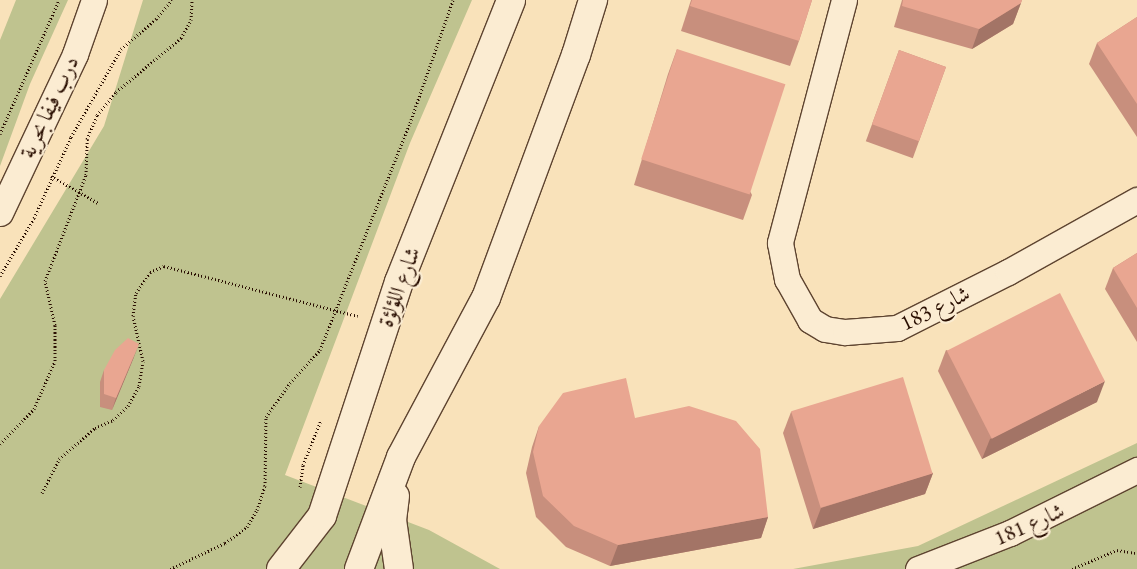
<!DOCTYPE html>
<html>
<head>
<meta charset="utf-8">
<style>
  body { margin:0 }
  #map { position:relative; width:1137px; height:569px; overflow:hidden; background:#f9e2ba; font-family:"EB Garamond",Amiri,serif }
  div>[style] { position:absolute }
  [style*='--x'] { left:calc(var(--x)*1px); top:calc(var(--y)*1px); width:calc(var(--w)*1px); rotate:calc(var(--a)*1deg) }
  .green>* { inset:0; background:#bfc38f }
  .path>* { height:3px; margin-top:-1.5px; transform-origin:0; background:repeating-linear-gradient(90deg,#2a0f02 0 1px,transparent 0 3.5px) }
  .roads { filter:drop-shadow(1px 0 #5e4430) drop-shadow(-1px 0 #5e4430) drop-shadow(0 1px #5e4430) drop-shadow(0 -1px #5e4430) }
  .street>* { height:25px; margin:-12.5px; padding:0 12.5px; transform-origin:12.5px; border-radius:12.5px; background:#fbecd2 }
  .secondary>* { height:28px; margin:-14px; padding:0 14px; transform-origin:14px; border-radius:14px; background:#fbecd2 }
  .wall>* { inset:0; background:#c88f7d; transform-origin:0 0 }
  .shaded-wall>* { inset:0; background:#a37466 }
  .building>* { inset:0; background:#e9a691; transform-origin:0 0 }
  span { translate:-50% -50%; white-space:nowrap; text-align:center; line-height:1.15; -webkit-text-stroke:4.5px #fbecd2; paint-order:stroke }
  .street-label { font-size:22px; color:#2a0f02 }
</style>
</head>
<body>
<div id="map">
  <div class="green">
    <i style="clip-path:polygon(16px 0,68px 0,30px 84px,0 166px,0 40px)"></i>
    <i style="clip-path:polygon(143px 0,472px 0,410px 143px,285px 475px,429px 530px,500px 569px,0 569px,0 299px,104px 126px)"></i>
    <i style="clip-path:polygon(1137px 443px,1137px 569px,793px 569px,918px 546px)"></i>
  </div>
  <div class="path">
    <i style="--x:0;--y:134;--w:146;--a:-66.2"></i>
    <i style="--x:51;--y:176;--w:54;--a:29.9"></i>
    <i style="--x:0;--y:276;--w:67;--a:-59.6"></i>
    <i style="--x:34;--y:218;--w:89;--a:-65.4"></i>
    <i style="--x:71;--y:137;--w:101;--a:-60.4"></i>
    <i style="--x:121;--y:49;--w:46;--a:-40.6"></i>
    <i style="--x:156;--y:19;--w:25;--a:-50"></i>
    <i style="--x:0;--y:444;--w:49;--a:-45.8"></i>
    <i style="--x:34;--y:409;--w:52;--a:-66.4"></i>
    <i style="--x:55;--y:361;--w:36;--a:-90"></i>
    <i style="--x:55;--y:325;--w:45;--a:-102.8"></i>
    <i style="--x:45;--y:281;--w:114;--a:-68.9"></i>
    <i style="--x:86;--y:175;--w:36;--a:-88"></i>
    <i style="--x:87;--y:139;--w:26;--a:-67"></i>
    <i style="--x:97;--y:115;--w:30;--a:-50"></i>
    <i style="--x:116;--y:92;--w:85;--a:-39.7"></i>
    <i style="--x:181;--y:38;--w:21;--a:-61"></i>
    <i style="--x:191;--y:20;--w:20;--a:-87"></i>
    <i style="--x:300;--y:487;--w:22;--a:-82"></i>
    <i style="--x:303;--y:465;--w:48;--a:-68.2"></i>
    <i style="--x:42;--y:493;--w:38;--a:-63"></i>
    <i style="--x:59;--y:459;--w:48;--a:-40.7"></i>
    <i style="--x:95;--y:428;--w:20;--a:-24"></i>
    <i style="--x:113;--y:420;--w:21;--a:-43"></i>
    <i style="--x:128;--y:406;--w:23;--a:-61"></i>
    <i style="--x:139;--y:386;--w:25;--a:-81"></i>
    <i style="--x:143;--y:361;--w:46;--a:-102.5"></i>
    <i style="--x:133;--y:316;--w:23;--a:-83"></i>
    <i style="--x:136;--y:293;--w:25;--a:-56"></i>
    <i style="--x:150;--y:272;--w:15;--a:-23"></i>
    <i style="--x:164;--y:266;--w:200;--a:14.5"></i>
    <i style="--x:170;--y:569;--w:61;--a:-25.3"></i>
    <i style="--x:225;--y:543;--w:27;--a:-36"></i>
    <i style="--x:247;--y:527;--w:20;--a:-60"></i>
    <i style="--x:257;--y:510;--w:25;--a:-72"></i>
    <i style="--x:265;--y:486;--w:69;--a:-89.2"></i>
    <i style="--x:266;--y:417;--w:42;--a:-54.8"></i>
    <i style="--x:290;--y:383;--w:45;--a:-47.7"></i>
    <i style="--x:320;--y:350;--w:244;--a:-68.4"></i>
    <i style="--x:410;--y:123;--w:130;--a:-70.7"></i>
    <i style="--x:1072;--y:569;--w:49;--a:-22.9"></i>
    <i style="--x:1117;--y:550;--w:20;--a:9"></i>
  </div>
  <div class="roads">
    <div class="street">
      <i style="--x:844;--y:0;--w:251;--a:104.8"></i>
      <i style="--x:780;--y:243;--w:37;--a:79"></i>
      <i style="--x:787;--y:279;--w:47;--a:60.7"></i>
      <i style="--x:810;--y:320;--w:17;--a:31"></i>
      <i style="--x:825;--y:329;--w:20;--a:9"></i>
      <i style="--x:845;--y:332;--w:52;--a:-4.4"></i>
      <i style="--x:897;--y:328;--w:124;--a:-26.8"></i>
      <i style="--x:1008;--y:272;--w:148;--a:-29.2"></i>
      <i style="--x:0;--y:213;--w:176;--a:-64.7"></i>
      <i style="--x:75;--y:54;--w:57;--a:-70.6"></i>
      <i style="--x:918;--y:569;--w:99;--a:-21.4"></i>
      <i style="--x:1010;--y:533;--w:142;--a:-26.4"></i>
    </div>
    <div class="secondary">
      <i style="--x:395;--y:496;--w:24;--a:97"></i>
      <i style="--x:392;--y:520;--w:49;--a:81.9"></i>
      <i style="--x:281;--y:569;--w:67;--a:-52.3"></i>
      <i style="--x:322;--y:516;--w:246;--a:-71.8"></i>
      <i style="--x:399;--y:282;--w:303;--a:-68.3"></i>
      <i style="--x:359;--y:569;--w:120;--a:-69.4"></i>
      <i style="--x:401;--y:457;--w:180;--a:-61.9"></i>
      <i style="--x:486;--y:298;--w:259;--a:-69.7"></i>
      <i style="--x:576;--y:55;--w:58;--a:-72.8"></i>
    </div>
  </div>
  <div class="wall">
    <i style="clip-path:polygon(691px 0,812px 0,799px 41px,790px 66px,681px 31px)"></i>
    <i style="clip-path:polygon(902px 0,1022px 0,1013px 24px,972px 49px,894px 27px)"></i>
    <i style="clip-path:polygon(1137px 17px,1137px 137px,1089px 64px,1097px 43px)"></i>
    <i style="clip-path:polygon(677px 49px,752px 195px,743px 220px,634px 185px,668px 74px)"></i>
    <i style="left:899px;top:50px;width:50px;height:97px;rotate:20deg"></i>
    <i style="clip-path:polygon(1137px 253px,1137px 342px,1105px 289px,1113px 268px)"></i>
    <i style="clip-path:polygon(946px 350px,1097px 402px,982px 459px,938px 371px)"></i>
    <i style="clip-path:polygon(134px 357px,112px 410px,100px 407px,100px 382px,104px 370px)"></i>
    <i style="clip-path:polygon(791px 412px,933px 473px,925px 494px,813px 529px,783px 433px)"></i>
    <i style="clip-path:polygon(635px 418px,768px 517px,761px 538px,610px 566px,566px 547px,536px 517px,526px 473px,532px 447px,539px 426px)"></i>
  </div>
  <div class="shaded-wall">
    <i style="clip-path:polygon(1021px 3px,1013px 24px,972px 49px,979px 29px)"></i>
    <i style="clip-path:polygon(139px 344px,134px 357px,112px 410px,116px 398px)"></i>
    <i style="clip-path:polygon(1105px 381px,1097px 402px,982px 459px,990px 439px)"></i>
    <i style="clip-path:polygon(933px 473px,925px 494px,813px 529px,821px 508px)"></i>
    <i style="clip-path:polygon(768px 517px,761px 538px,610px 566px,618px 545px)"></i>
  </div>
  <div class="building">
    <i style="clip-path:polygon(692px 0,812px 0,799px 41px,690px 6px)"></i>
    <i style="clip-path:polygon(903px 0,1022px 0,1021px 3px,979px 29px,902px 6px)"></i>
    <i style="clip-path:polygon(1137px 17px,1137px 104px,1097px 43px)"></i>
    <i style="left:677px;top:49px;width:114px;height:116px;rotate:18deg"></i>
    <i style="left:899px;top:50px;width:50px;height:79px;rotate:20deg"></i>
    <i style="clip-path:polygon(1137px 253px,1137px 308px,1113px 268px)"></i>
    <i style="left:1060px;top:293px;width:99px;height:127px;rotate:63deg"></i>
    <i style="clip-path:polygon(128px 338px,139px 344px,116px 398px,104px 394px,104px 370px,115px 350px)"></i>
    <i style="left:903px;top:377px;width:101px;height:117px;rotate:73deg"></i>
    <i style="clip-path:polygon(626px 378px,635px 418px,689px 406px,736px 421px,760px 449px,768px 517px,618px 545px,574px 526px,543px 496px,533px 452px,539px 426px,563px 393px)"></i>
  </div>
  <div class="street-label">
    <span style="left:49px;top:107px;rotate:-65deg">درب فيفا بحرية</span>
    <span style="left:399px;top:287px;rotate:-70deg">شارع اللؤلؤة</span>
    <span style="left:935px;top:308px;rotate:-26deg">شارع 183</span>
    <span style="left:1029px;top:524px;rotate:-24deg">شارع 181</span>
  </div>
</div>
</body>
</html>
